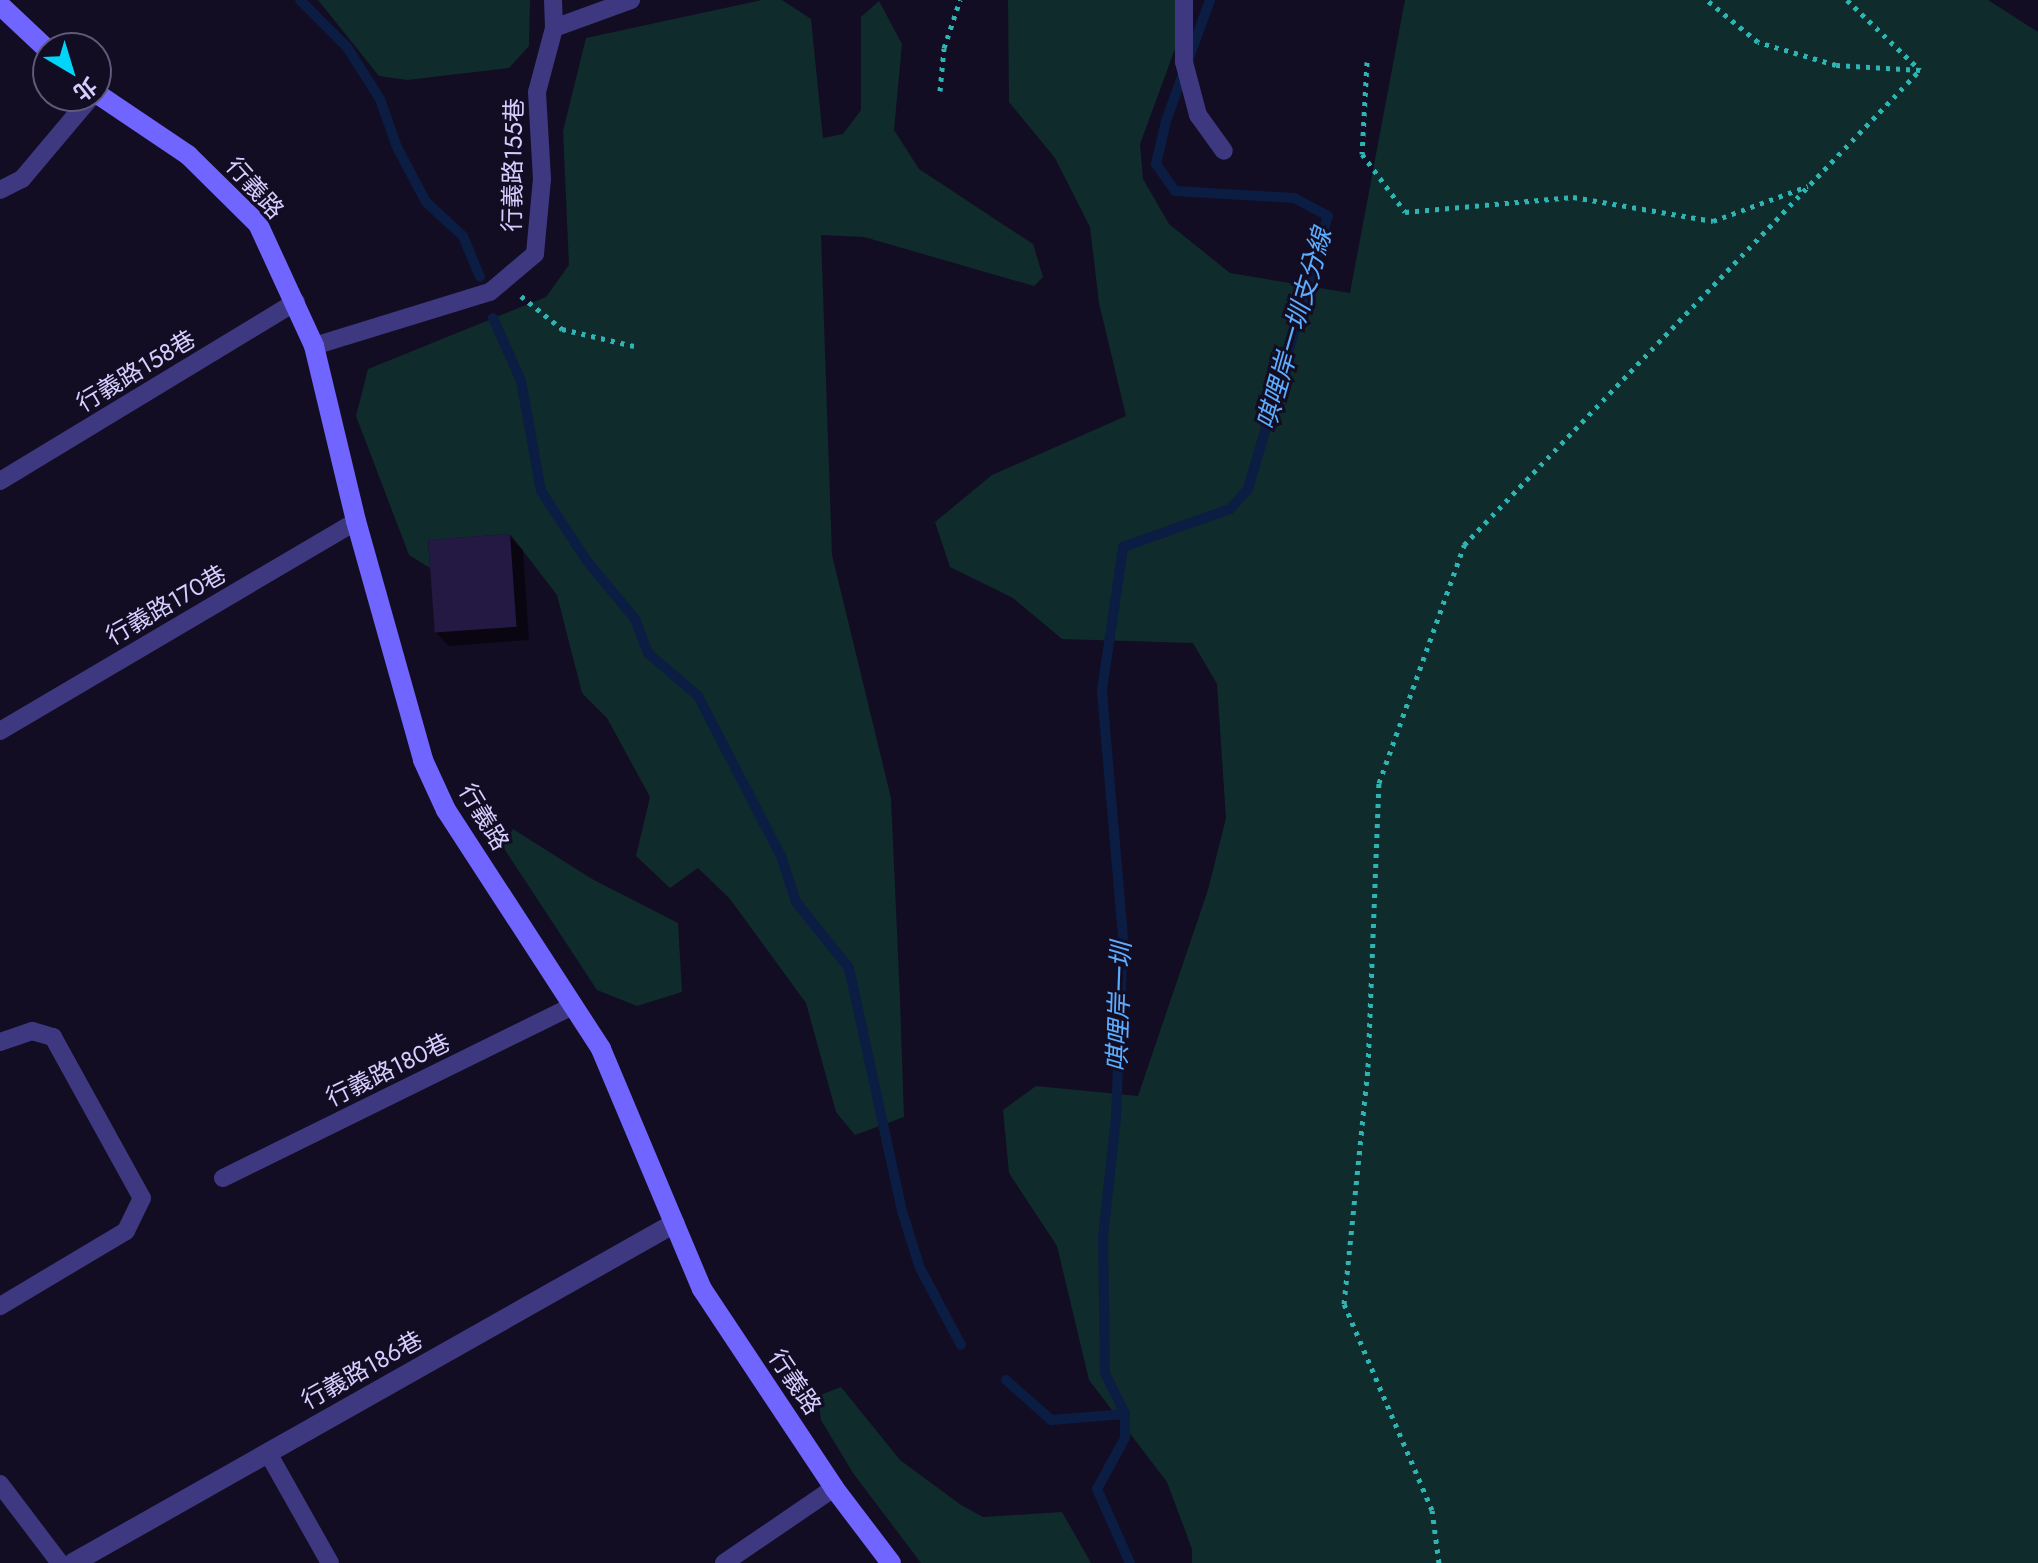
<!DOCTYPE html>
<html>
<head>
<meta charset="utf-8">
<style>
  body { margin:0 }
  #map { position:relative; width:2038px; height:1563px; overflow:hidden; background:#120d22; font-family:Jost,"Noto Sans TC",sans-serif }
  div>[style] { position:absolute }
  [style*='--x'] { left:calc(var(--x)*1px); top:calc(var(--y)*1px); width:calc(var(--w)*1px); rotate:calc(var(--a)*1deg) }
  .green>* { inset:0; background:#102b2c }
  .shadow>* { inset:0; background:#0007 }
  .stream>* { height:10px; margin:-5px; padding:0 5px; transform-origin:5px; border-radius:5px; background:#0b1d43 }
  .building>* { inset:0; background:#231943; transform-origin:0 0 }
  .path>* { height:5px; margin-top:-2.5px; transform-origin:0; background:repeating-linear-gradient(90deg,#2db4b3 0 4px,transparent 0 10px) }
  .lane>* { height:18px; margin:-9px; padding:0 9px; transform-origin:9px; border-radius:9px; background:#3e3881 }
  .street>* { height:20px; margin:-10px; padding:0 10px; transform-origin:10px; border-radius:10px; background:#3e3881 }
  .secondary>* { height:20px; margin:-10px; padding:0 10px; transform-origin:10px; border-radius:10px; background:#7065ff }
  span { translate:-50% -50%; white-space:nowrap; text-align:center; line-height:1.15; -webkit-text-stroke:6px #120d22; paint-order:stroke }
  .street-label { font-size:24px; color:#d6ceff }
  .water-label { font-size:26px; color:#5cacff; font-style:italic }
  .north { position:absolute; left:32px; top:32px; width:80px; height:80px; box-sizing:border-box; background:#120d22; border:2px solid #605a7a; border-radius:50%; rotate:142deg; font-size:22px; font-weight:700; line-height:32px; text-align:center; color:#d6ceff }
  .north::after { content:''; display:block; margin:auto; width:28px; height:36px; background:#00d4f9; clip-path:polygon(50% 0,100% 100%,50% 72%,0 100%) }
</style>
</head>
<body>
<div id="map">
  <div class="green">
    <i style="clip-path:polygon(318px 0,530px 0,529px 46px,509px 68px,407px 80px,379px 76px)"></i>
    <i style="clip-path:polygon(762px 0,782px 0,811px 19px,823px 138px,843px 134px,861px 110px,861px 17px,879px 1px,902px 44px,894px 130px,919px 169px,1033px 244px,1043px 277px,1034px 286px,864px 237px,821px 235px,832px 555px,891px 798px,900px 999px,904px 1117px,855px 1135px,836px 1112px,806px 1003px,730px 899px,698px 868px,670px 888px,636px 856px,650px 797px,607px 718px,582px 693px,557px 595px,510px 534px,428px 540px,430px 568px,409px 555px,356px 416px,368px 369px,546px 297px,569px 265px,563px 131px,586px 38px)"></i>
    <i style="clip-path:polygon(1008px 0,1193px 0,1140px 144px,1143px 179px,1169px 224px,1230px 273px,1350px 293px,1405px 0,1988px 0,2038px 32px,2038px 1563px,1192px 1563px,1192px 1549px,1167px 1482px,1089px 1380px,1057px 1246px,1009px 1173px,1003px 1110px,1036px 1086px,1138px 1096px,1208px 890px,1226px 818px,1217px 684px,1193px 643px,1062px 639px,1013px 598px,950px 567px,935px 522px,992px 475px,1126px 416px,1099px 303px,1090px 227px,1055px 158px,1009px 102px)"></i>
    <i style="clip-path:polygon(513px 829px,592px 879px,678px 923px,682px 992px,637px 1006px,597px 990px,503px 847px)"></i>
    <i style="clip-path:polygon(841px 1387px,900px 1460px,961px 1505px,983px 1517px,1062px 1512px,1091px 1563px,921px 1563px,853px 1473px,821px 1420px,818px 1396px)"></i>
  </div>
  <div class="shadow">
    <i style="clip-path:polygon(509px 536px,523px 550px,529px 640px,449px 646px,436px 633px)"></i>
  </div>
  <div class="stream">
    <i style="--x:300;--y:0;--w:66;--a:45"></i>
    <i style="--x:347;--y:47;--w:62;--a:57.6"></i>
    <i style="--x:380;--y:99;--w:51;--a:70.5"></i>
    <i style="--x:397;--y:147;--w:62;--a:62.2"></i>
    <i style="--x:426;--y:202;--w:50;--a:42.6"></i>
    <i style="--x:463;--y:236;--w:44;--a:67.5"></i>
    <i style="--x:493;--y:318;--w:69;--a:66"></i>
    <i style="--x:521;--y:381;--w:112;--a:79.7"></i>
    <i style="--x:541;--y:491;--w:84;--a:56.7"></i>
    <i style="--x:587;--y:561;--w:75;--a:50.4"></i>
    <i style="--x:635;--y:619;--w:36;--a:69"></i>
    <i style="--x:648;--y:653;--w:66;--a:40.7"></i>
    <i style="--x:698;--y:696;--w:180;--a:62.6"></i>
    <i style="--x:781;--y:856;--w:48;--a:71.9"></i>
    <i style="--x:796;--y:902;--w:85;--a:51.2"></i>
    <i style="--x:849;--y:968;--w:249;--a:77.7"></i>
    <i style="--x:902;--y:1211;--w:60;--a:72.5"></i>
    <i style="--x:920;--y:1268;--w:87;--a:62"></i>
    <i style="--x:1006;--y:1380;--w:60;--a:41.6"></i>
    <i style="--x:1051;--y:1420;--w:74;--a:-4.6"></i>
    <i style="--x:1130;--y:1563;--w:81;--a:-114"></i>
    <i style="--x:1097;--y:1489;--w:58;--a:-61.2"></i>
    <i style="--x:1125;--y:1438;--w:24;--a:-90"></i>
    <i style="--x:1125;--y:1414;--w:46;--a:-116"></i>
    <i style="--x:1105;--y:1373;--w:136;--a:-90.8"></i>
    <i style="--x:1103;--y:1237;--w:120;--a:-83.8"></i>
    <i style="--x:1116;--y:1118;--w:181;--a:-87.8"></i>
    <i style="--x:1123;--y:937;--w:248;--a:-94.9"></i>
    <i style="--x:1102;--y:690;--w:145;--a:-81.6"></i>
    <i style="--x:1123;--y:547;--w:114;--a:-19.6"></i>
    <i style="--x:1230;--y:509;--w:27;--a:-48"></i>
    <i style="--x:1248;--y:489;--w:284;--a:-73.7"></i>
    <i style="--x:1328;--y:216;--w:38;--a:-152"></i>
    <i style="--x:1294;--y:198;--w:119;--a:-176.6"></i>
    <i style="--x:1175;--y:191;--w:33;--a:-125"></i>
    <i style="--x:1156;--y:164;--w:44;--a:-76.9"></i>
    <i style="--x:1166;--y:121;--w:129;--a:-70"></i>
  </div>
  <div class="building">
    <i style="left:510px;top:534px;width:93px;height:82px;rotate:86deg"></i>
  </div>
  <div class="path">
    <i style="--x:1847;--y:0;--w:101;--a:43.8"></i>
    <i style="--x:1367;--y:62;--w:92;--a:93.1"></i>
    <i style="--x:1362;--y:154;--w:72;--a:53.4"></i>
    <i style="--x:1405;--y:212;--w:169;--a:-5.1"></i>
    <i style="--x:1573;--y:197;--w:142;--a:9.7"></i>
    <i style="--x:1713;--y:221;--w:101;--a:-20.2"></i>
    <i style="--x:940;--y:91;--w:43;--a:-84.7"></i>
    <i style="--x:944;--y:48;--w:51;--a:-71.6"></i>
    <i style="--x:521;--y:296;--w:53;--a:38.8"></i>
    <i style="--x:562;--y:329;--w:74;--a:13.3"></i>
    <i style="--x:1439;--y:1563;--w:53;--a:-97.5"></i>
    <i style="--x:1432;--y:1510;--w:224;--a:-113.1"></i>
    <i style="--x:1344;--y:1304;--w:238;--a:-84.2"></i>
    <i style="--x:1368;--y:1067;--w:284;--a:-87.8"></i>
    <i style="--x:1379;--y:783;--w:253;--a:-70.3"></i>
    <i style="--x:1464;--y:545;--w:658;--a:-46.17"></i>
    <i style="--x:1920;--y:70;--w:84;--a:-176.6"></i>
    <i style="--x:1836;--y:65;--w:81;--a:-163.6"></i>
    <i style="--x:1758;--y:42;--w:66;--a:-140.5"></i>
  </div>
  <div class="lane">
    <i style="--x:1184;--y:0;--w:62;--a:90"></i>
    <i style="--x:1184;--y:62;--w:55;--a:75.2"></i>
    <i style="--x:1198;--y:115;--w:44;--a:54.2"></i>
    <i style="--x:554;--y:28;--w:82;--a:-20"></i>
    <i style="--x:0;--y:190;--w:25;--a:-27"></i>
    <i style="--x:22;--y:179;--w:109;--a:-49.9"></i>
    <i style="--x:314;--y:346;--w:184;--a:-17.1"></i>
    <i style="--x:490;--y:292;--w:59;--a:-40.2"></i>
    <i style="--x:535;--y:254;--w:75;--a:-84.7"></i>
    <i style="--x:542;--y:179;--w:87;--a:-93.3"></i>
    <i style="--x:537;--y:92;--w:66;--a:-75.1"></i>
    <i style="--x:554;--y:28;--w:28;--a:-92"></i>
    <i style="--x:0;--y:481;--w:346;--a:-31.2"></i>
    <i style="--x:0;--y:731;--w:413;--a:-30.5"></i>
    <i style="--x:0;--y:1042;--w:34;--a:-19"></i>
    <i style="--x:32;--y:1031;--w:22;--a:16"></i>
    <i style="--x:53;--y:1037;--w:184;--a:61.1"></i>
    <i style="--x:142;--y:1198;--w:37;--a:116"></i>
    <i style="--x:126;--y:1231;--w:147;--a:149.2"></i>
    <i style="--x:223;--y:1178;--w:391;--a:-26.2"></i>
    <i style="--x:268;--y:1453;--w:126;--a:60.6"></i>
    <i style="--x:0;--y:1484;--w:99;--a:52.8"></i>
    <i style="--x:724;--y:1563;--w:133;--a:-34.3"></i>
  </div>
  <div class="street">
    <i style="--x:73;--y:1563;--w:691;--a:-29.46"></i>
  </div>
  <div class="secondary">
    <i style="--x:0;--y:5;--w:66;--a:43.2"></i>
    <i style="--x:96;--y:93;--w:111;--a:34"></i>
    <i style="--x:188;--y:155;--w:98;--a:44.6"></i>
    <i style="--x:258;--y:224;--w:134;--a:65.3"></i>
    <i style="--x:314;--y:346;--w:180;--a:76.5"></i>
    <i style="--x:356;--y:521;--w:248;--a:74.3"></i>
    <i style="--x:423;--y:760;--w:55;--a:65.3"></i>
    <i style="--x:446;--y:810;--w:285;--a:57"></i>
    <i style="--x:601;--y:1049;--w:260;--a:67.2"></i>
    <i style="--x:702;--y:1289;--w:239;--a:56.4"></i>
    <i style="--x:834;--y:1488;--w:94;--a:52.8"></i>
  </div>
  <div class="street-label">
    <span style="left:513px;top:165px;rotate:-89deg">行義路155巷</span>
    <span style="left:255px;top:188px;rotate:48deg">行義路</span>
    <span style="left:136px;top:371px;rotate:-31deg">行義路158巷</span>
    <span style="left:166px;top:605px;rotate:-30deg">行義路170巷</span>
    <span style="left:484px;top:817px;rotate:59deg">行義路</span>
    <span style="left:388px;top:1070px;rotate:-26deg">行義路180巷</span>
    <span style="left:362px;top:1370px;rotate:-29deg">行義路186巷</span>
    <span style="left:795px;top:1382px;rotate:56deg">行義路</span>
  </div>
  <div class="water-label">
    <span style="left:1295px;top:329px;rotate:-74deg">唭哩岸一圳支分線</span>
    <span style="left:1120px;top:1007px;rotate:-88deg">唭哩岸一圳</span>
  </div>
  <div class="north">北</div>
</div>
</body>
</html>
